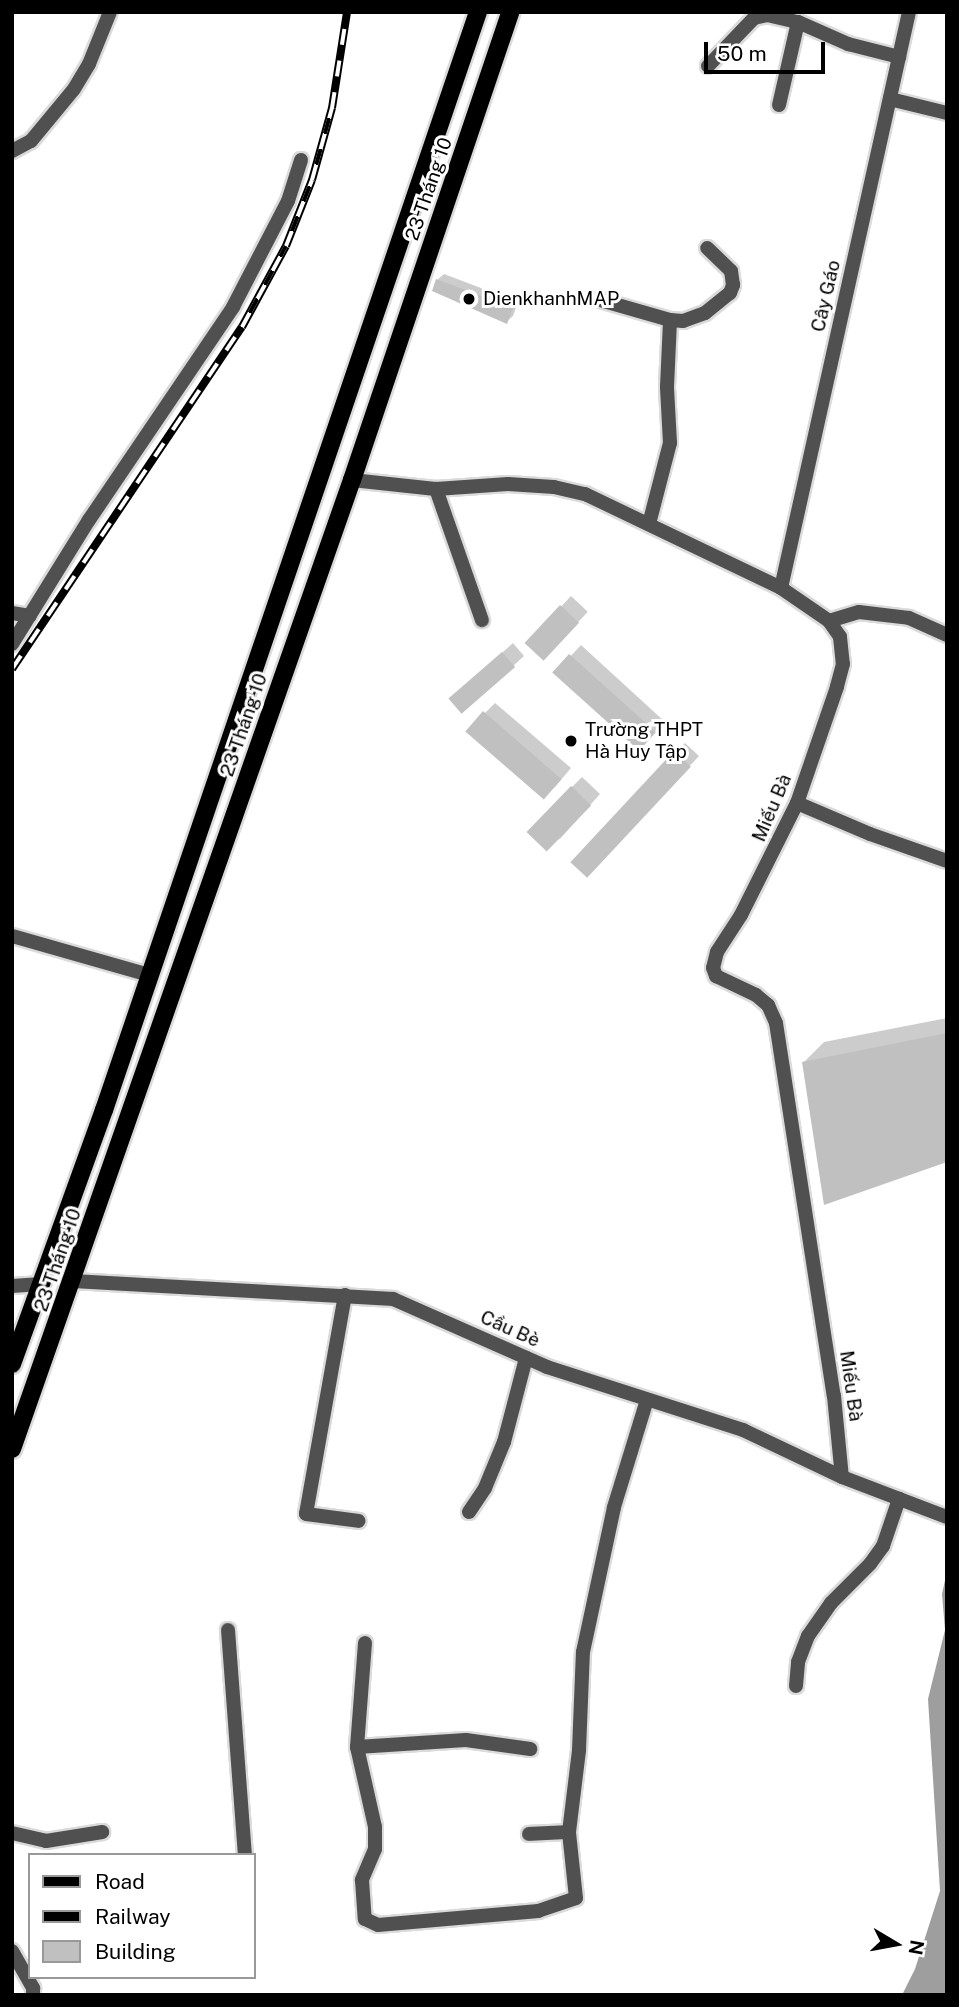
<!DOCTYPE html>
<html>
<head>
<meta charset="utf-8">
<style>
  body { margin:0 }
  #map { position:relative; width:959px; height:2007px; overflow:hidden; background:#fff; font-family:"Public Sans",sans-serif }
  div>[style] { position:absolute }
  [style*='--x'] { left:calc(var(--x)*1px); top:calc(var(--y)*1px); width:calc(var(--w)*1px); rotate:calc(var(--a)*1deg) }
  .water>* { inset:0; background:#9e9e9e }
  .shadow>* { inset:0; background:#0003; transform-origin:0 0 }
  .building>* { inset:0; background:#c0c0c0; transform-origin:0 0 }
  .roads { filter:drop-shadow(2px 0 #dbdbdb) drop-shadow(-2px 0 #dbdbdb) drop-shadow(0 2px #dbdbdb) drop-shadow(0 -2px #dbdbdb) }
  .minor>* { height:14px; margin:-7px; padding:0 7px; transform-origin:7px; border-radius:7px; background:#505050 }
  .primary>* { height:18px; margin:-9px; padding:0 9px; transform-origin:9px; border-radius:9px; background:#000 }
  .rail>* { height:8px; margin-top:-4px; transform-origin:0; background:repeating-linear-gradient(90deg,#fff 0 16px,#000 0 32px); box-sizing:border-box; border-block:2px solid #000 }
  .dots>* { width:19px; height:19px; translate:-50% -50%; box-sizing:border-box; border:4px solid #fff; border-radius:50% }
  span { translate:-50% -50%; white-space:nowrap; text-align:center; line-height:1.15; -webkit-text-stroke:6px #fff; paint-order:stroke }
  .street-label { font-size:19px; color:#000 }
  .poi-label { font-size:19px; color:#000 }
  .left { translate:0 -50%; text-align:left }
  .frame { position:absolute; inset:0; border:14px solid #000; pointer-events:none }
  .legend { position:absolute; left:28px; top:1853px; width:228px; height:126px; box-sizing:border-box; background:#fff; border:2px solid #999; margin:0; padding:9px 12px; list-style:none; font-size:21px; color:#000 }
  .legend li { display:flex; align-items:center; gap:14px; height:35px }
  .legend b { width:35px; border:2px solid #999 }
  .north { position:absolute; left:861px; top:1909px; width:70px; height:70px; -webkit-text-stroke:5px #fff; paint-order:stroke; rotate:100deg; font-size:19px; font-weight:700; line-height:28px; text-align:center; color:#000 }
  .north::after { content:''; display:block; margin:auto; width:24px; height:32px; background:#000; clip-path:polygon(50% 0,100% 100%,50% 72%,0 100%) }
  .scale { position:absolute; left:704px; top:42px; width:121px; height:32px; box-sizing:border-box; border:4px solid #000; border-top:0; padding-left:9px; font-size:21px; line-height:24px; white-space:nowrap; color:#000; -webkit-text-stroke:5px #fff; paint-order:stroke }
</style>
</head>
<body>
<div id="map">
  <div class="water">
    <i style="clip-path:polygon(947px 1571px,947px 1995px,902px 1995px,915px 1969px,940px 1891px,928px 1699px,945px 1630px,942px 1594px)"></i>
  </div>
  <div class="shadow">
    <i style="clip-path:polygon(444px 274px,518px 302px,513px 316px,506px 322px,437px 280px)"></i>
    <i style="left:571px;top:596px;width:23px;height:65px;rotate:43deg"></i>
    <i style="clip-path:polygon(513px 643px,524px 656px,463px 712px,461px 689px)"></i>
    <i style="clip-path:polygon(581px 645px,664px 721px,648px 739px,555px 673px)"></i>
    <i style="clip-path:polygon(495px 703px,571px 768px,554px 788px,485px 713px)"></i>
    <i style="clip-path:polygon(685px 743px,699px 756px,597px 866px,675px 753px)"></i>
    <i style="clip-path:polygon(582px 777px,600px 794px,559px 840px,572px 787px)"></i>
    <i style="clip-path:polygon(947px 1018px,947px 1161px,804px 1062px,824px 1042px)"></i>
  </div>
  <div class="building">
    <i style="clip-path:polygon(436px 279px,513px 308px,507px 324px,432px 291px)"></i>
    <i style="left:560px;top:605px;width:26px;height:52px;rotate:43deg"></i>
    <i style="left:502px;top:652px;width:20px;height:71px;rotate:49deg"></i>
    <i style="left:569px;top:654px;width:117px;height:25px;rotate:42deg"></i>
    <i style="left:483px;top:711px;width:104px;height:27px;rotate:41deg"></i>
    <i style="left:674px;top:751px;width:23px;height:152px;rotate:43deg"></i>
    <i style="left:571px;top:786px;width:28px;height:64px;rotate:44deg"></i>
    <i style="clip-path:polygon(947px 1033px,947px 1162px,824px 1205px,802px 1062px)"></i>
  </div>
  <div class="roads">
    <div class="minor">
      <i style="--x:708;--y:66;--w:66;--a:-46.2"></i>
      <i style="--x:754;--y:18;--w:13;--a:-13"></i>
      <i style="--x:767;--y:15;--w:32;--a:13"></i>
      <i style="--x:798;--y:22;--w:55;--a:23.7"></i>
      <i style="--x:848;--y:44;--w:53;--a:14.3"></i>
      <i style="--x:890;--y:99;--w:59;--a:13.8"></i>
      <i style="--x:779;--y:105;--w:85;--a:-77.1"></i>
      <i style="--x:12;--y:151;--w:21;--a:-28"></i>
      <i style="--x:31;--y:141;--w:67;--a:-50.4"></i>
      <i style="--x:74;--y:89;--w:29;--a:-59"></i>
      <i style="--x:89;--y:64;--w:56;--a:-68"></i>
      <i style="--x:600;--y:300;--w:73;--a:15.9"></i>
      <i style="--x:352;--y:480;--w:84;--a:6.1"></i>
      <i style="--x:436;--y:489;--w:72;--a:-4"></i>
      <i style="--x:508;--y:484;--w:46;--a:3.7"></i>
      <i style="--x:554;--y:487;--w:32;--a:13"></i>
      <i style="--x:585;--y:494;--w:217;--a:25.6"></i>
      <i style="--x:781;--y:588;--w:58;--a:34.5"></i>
      <i style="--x:829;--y:621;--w:19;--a:55"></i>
      <i style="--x:840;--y:637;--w:27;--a:84"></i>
      <i style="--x:843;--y:664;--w:24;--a:105"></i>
      <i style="--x:837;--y:687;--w:123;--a:109"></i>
      <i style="--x:797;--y:803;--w:125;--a:116.6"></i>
      <i style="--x:741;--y:915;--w:44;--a:123"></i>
      <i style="--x:717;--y:952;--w:16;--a:104"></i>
      <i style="--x:713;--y:968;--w:9;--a:69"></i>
      <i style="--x:716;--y:976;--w:44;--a:25.4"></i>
      <i style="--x:756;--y:995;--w:16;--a:40"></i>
      <i style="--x:768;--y:1005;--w:20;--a:66"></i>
      <i style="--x:776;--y:1023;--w:377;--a:81.2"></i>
      <i style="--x:834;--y:1396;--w:81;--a:84.4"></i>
      <i style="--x:436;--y:489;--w:139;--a:70.7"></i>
      <i style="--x:649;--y:524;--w:84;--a:-75.5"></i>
      <i style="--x:670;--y:443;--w:56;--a:-93.1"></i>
      <i style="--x:667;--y:387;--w:67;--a:-87.4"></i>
      <i style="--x:670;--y:320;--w:13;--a:4"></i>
      <i style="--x:683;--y:321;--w:23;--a:-20"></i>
      <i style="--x:705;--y:313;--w:32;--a:-39"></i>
      <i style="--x:730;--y:293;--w:9;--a:-69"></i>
      <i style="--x:733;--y:285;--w:14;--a:-98"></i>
      <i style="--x:731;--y:271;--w:33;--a:-136"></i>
      <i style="--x:781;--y:588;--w:590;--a:-77.47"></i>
      <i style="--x:12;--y:613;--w:18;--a:9"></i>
      <i style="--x:829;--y:621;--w:31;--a:-17"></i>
      <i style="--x:859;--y:612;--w:50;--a:6.8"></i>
      <i style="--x:909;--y:618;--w:42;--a:24.1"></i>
      <i style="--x:12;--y:644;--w:146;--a:-58.2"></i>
      <i style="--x:89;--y:520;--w:257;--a:-55.9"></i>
      <i style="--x:233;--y:307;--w:119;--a:-62.6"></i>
      <i style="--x:288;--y:201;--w:43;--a:-72.4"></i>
      <i style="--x:797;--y:803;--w:79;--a:23"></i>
      <i style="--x:870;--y:834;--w:82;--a:19.3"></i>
      <i style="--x:12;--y:936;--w:142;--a:15.9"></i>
      <i style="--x:73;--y:1281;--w:321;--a:3.2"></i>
      <i style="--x:393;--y:1299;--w:168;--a:23.8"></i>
      <i style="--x:547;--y:1367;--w:206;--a:17.8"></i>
      <i style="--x:743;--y:1430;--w:110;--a:25.4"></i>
      <i style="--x:842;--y:1477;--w:112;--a:20.9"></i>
      <i style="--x:12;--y:1286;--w:29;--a:-4"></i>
      <i style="--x:345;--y:1295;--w:222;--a:100.1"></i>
      <i style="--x:306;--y:1514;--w:53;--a:7.5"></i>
      <i style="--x:469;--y:1512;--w:29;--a:-56"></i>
      <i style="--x:485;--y:1488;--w:50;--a:-67.6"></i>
      <i style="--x:504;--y:1442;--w:87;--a:-75.3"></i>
      <i style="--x:228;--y:1630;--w:226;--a:85.7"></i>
      <i style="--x:365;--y:1643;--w:104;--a:94.4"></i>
      <i style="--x:357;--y:1747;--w:82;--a:77.3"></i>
      <i style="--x:375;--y:1827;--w:22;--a:90"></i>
      <i style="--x:375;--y:1849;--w:34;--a:113"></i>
      <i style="--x:362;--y:1880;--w:39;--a:86"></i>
      <i style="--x:365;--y:1919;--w:14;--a:25"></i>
      <i style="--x:378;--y:1925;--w:161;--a:-5"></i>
      <i style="--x:538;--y:1911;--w:40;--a:-18.9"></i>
      <i style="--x:576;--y:1898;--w:66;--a:-96.1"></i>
      <i style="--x:569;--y:1832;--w:83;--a:-83"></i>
      <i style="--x:579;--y:1750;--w:98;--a:-87.7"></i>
      <i style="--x:583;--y:1652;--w:148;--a:-77.9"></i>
      <i style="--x:614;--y:1507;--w:112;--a:-72.9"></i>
      <i style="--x:796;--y:1686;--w:24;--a:-85"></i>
      <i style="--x:798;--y:1662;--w:28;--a:-69"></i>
      <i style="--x:808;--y:1636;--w:40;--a:-55.1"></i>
      <i style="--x:831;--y:1603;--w:55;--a:-45"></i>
      <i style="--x:870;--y:1564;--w:22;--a:-54"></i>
      <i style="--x:883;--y:1546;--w:50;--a:-71.2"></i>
      <i style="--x:357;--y:1747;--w:109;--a:-3.7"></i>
      <i style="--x:466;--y:1740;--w:65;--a:8"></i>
      <i style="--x:12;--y:1833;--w:35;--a:13"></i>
      <i style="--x:46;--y:1841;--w:57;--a:-9.1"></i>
      <i style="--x:529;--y:1834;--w:40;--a:-2.9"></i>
      <i style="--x:12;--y:1951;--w:43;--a:60.4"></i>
      <i style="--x:33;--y:1988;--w:7;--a:90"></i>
    </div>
    <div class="primary">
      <i style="--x:12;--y:1364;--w:270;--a:-70.1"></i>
      <i style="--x:104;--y:1110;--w:1160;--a:-71.19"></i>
      <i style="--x:12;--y:1449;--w:1027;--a:-70.67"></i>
      <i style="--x:352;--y:480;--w:494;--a:-71.3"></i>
    </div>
  </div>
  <div class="rail">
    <i style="--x:12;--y:669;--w:412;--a:-56.1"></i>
    <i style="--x:242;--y:327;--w:92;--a:-61.5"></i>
    <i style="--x:286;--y:246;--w:71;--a:-68.5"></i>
    <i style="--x:312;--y:180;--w:75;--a:-74.5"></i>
    <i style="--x:332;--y:108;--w:97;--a:-81.1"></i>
  </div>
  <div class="dots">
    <i style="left:469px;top:299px;background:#000"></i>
    <i style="left:571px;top:741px;background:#000"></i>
  </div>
  <div class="street-label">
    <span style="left:429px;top:189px;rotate:-71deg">23 Tháng 10</span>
    <span style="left:826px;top:296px;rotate:-77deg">Cây Gáo</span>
    <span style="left:244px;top:725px;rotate:-71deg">23 Tháng 10</span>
    <span style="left:772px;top:808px;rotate:-67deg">Miếu Bà</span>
    <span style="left:58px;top:1260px;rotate:-71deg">23 Tháng 10</span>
    <span style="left:510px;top:1329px;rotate:24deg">Cầu Bè</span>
    <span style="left:851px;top:1386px;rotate:82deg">Miếu Bà</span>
  </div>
  <div class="poi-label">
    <span class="left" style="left:483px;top:299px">DienkhanhMAP</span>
    <span class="left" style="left:585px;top:741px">Trường THPT<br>Hà Huy Tập</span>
  </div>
  <div class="frame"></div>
  <ul class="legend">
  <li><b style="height:9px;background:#000"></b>Road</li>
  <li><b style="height:9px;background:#000"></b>Railway</li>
  <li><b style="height:19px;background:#c0c0c0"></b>Building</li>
  </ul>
  <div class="north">N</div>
  <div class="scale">50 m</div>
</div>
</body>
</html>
